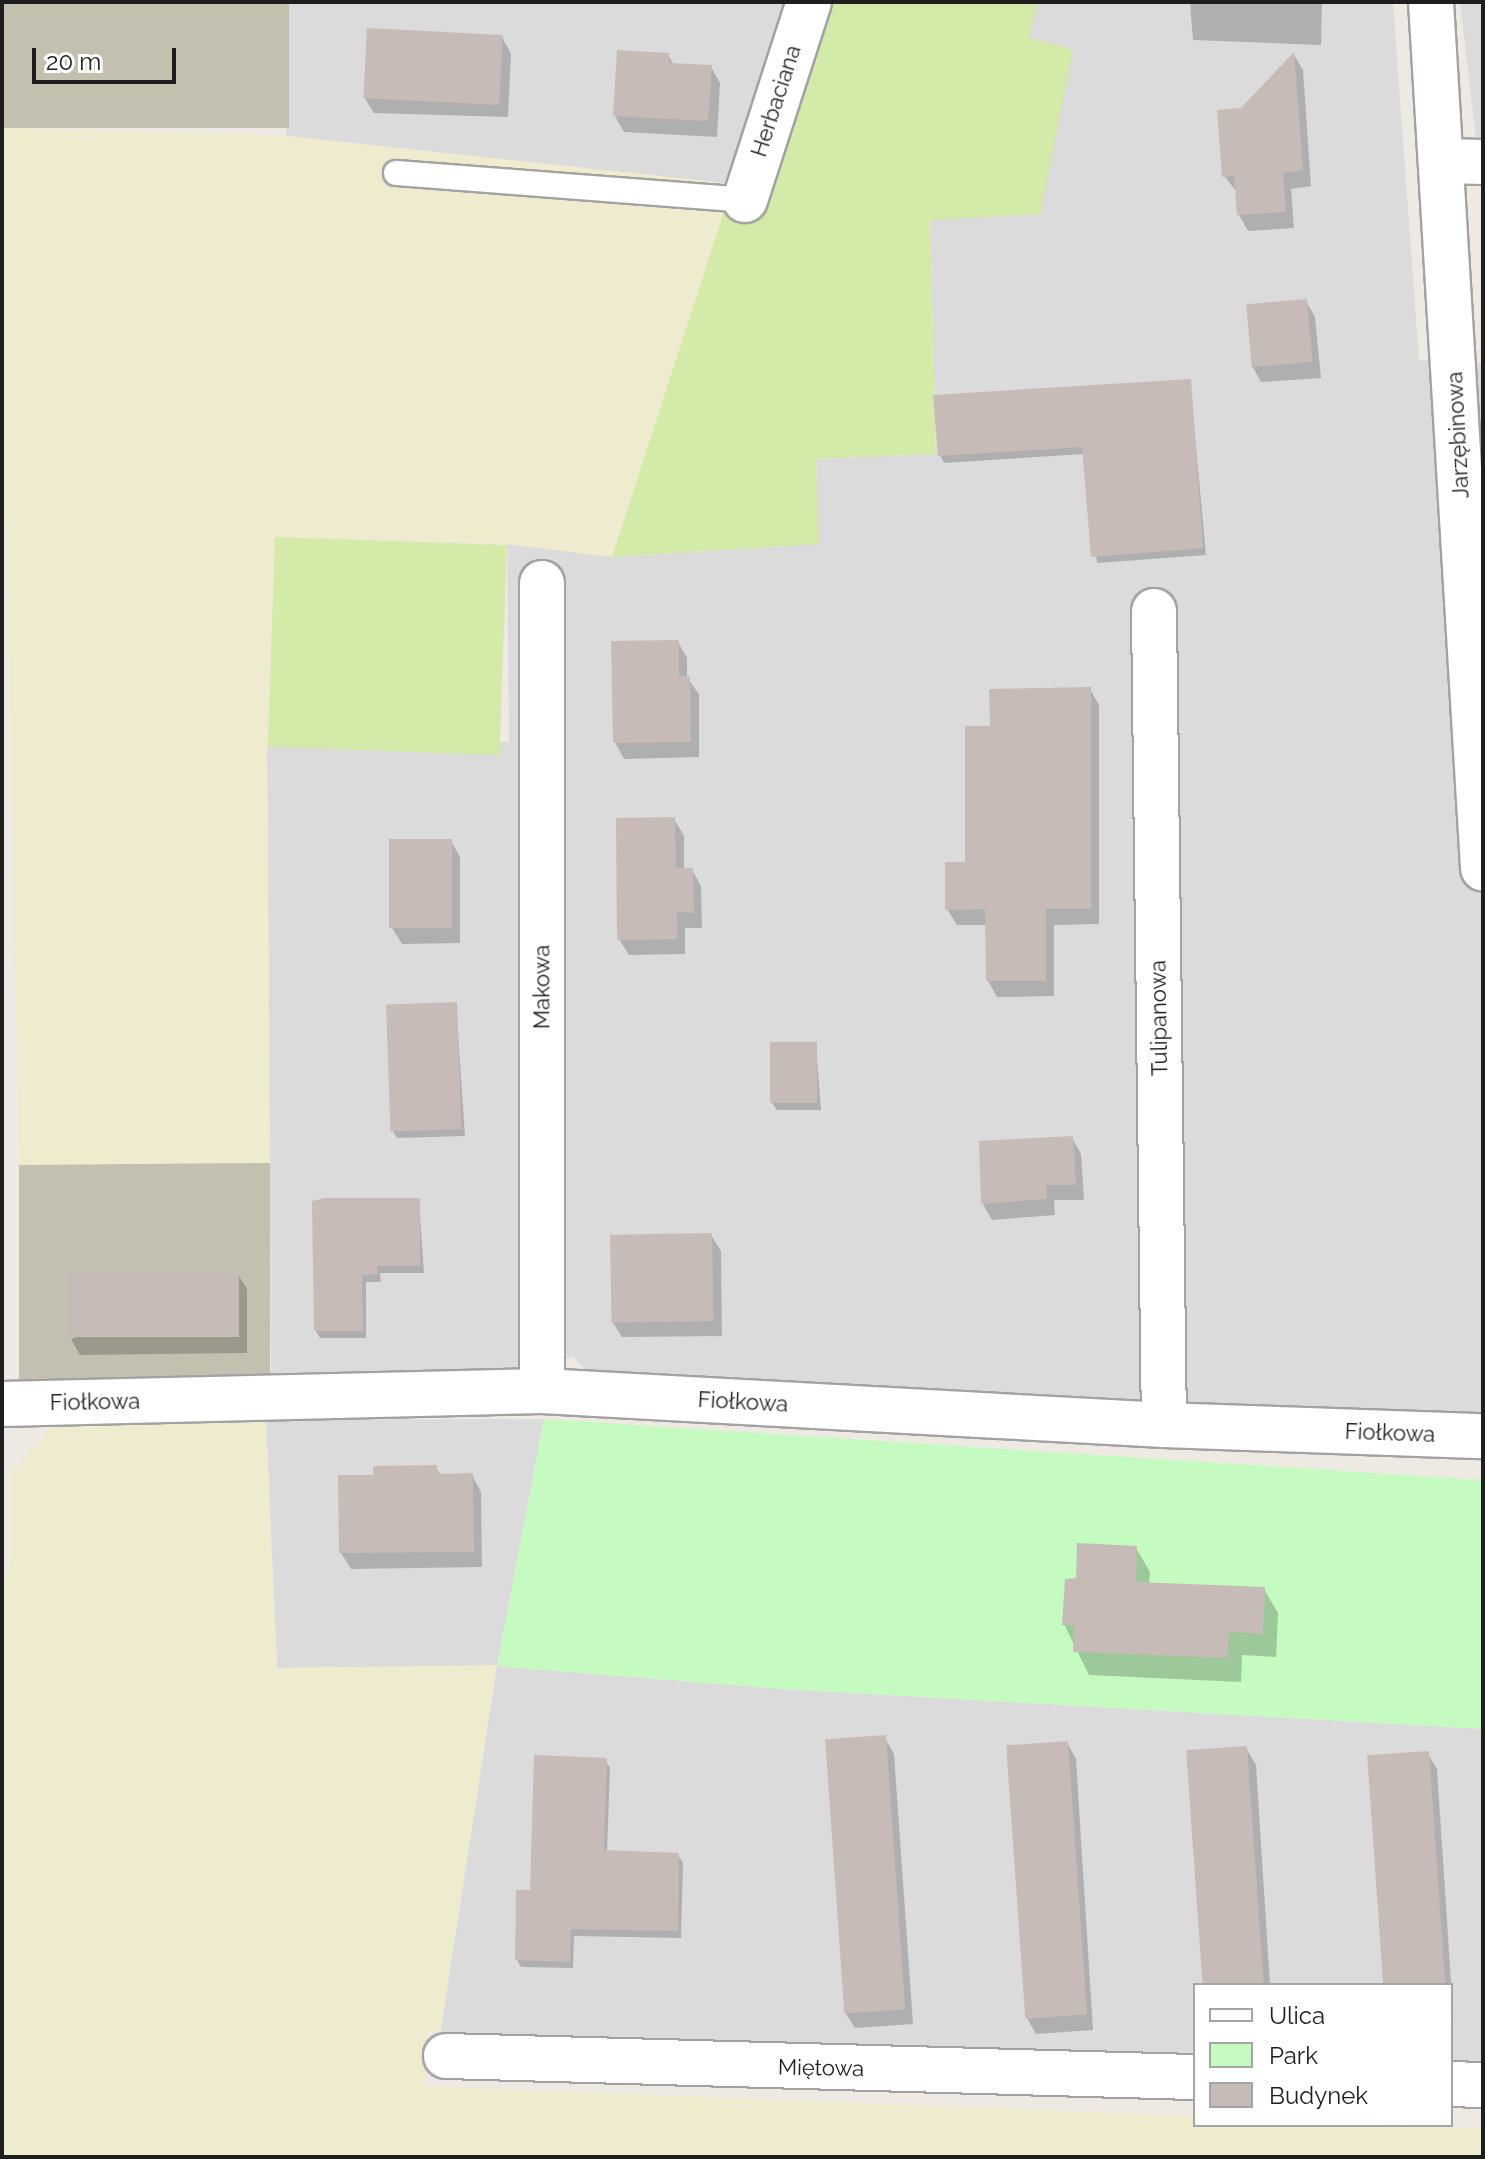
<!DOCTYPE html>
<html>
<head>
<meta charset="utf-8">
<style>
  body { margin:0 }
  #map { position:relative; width:1485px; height:2159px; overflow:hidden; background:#efe9e4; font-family:Raleway,sans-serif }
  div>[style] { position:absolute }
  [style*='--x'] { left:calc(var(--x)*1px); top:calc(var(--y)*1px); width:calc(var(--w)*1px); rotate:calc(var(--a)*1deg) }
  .residential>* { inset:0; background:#dcdbdb }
  .construction>* { inset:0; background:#c4c0af; transform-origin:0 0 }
  .farmland>* { inset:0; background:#eeebcf }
  .grass>* { inset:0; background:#d3eaa9; transform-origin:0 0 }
  .park>* { inset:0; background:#c5fac0 }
  .shadow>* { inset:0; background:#0003 }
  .building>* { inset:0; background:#c7bbb7; transform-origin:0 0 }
  .roads { filter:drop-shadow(2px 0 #a2a2a2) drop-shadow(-2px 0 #a2a2a2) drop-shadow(0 2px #a2a2a2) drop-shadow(0 -2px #a2a2a2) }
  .lane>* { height:24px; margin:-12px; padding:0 12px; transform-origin:12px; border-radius:12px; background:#fff }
  .street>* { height:44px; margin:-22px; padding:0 22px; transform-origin:22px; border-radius:22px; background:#fff }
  span { translate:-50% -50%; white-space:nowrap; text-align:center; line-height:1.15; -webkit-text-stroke:6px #fff; paint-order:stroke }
  .street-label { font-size:22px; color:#1e1e1e }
  .frame { position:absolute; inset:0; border:4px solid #1e1e1e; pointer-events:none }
  .legend { position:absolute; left:1193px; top:1983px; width:260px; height:144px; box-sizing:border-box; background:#fff; border:2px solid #a5a5a5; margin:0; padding:10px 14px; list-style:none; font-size:24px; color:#1e1e1e }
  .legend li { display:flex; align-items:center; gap:16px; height:40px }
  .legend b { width:40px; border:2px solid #a5a5a5 }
  .scale { position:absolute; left:32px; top:48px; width:144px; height:36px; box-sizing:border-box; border:4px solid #1e1e1e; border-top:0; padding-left:10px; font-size:24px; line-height:28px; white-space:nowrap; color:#1e1e1e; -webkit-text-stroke:6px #fff; paint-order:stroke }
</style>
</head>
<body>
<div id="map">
  <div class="residential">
    <i style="clip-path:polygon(289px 2px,787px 2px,733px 184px,286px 136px)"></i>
    <i style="clip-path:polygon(1038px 2px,1393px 2px,1419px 360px,1483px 363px,1483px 1414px,602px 1388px,573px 1357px,496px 1376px,271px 1379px,267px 747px,509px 742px,507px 544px,612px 557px,818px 544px,816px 459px,936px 454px,930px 219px,1073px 51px,1028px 37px)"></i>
    <i style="clip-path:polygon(1460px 2px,1483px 2px,1483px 198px)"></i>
    <i style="clip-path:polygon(544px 1419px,497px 1666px,784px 1689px,1483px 1729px,1483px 2063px,1451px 2062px,1451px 1985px,1195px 1985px,1195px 2055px,440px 2034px,497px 1666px,277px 1668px,266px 1420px)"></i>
  </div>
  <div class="construction">
    <i style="left:2px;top:2px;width:287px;height:126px"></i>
    <i style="left:270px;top:1163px;width:216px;height:251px;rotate:90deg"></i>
  </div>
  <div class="farmland">
    <i style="clip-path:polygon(2px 128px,286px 136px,733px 184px,612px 557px,507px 544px,275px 537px,267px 747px,270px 1163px,19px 1165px,7px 521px,2px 520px)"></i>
    <i style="clip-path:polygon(266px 1420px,277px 1668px,497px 1665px,440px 2034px,429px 2031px,424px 2086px,1195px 2116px,1195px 2125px,1483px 2128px,1483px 2157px,2px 2157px,2px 1590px,12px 1555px,12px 1472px,52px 1427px)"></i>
  </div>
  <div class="grass">
    <i style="clip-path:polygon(824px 2px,1038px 2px,1029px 37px,1073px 50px,1040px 214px,930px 220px,936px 454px,816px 459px,819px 544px,612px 557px,733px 184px)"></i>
    <i style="left:275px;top:537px;width:232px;height:210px;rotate:2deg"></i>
  </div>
  <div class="park">
    <i style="clip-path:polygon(544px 1419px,1483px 1480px,1483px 1729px,784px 1689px,497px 1666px)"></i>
  </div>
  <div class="shadow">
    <i style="clip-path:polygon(1190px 2px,1322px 2px,1321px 45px,1193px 40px)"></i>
    <i style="clip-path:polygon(502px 37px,511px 54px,508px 117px,374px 113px,364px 97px)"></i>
    <i style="clip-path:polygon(668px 55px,674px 65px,711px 67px,720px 83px,717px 137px,624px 132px,615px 116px)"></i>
    <i style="clip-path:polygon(1294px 55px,1303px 70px,1311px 186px,1291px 189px,1294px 228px,1248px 231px,1239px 215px,1237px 192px,1224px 176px,1242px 110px)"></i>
    <i style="clip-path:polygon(1306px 301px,1315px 317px,1321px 378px,1261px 382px,1252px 366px)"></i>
    <i style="clip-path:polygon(1190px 381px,1206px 555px,1097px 563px,1084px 454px,944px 463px,940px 455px)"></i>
    <i style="clip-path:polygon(678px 642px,687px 658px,687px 678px,699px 694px,699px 757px,624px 759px,615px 742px)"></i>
    <i style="clip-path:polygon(1090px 689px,1099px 705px,1099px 924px,1054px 925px,1054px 996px,997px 997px,988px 981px,987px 925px,957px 925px,947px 909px,967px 864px)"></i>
    <i style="clip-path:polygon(674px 819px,684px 836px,684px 870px,692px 870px,701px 886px,702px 928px,685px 928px,685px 954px,629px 955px,619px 939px)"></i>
    <i style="clip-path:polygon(451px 841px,460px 857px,460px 943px,402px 944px,392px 928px)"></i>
    <i style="clip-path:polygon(456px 1004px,465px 1136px,397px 1138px,393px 1131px)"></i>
    <i style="clip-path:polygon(816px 1044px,821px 1110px,777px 1110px,772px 1103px)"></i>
    <i style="clip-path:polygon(1072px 1138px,1081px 1154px,1084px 1200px,1054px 1200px,1055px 1215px,992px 1220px,983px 1204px)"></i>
    <i style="clip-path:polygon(419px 1200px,424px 1273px,380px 1273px,381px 1282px,366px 1282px,366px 1338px,320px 1338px,316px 1331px)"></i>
    <i style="clip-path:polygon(711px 1235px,721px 1251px,722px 1336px,622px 1337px,612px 1321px)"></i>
    <i style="clip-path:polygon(237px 1273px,247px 1289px,247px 1353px,80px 1355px,71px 1339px)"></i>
    <i style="clip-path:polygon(436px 1467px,441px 1476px,472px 1475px,481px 1492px,482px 1567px,351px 1569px,341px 1553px)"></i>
    <i style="clip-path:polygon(1136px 1548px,1150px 1572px,1149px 1584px,1264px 1589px,1278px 1613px,1276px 1657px,1242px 1655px,1241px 1682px,1089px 1675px,1064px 1624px,1078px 1580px)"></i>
    <i style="clip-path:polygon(885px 1738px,894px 1754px,913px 2024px,855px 2028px,845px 2012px)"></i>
    <i style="clip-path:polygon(1067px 1743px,1076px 1759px,1093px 2030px,1036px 2034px,1027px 2018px)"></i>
    <i style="clip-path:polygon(1246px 1748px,1256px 1765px,1270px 1985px,1204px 1985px)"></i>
    <i style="clip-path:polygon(1427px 1753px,1437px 1769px,1455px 2042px,1451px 1985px,1385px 1985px)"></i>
    <i style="clip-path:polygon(605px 1760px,610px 1768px,607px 1853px,678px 1855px,683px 1863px,681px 1938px,574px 1936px,573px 1968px,521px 1967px,517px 1960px,532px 1892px)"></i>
  </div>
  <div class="building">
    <i style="left:367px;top:28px;width:136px;height:70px;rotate:3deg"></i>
    <i style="clip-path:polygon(617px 50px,669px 53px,669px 63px,712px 65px,708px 121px,613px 116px)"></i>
    <i style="clip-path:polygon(1294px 52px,1303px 170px,1283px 173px,1286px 212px,1237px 215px,1234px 176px,1222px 177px,1217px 110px,1241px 108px)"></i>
    <i style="left:1307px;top:299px;width:63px;height:61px;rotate:85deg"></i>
    <i style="clip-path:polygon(1191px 379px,1203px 548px,1091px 557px,1082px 447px,938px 456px,933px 395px)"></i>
    <i style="clip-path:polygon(679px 640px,679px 676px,690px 676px,691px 742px,613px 743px,611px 641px)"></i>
    <i style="clip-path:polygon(1091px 687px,1091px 909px,1046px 909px,1046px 981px,986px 981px,985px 909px,945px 910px,945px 862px,965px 862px,965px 726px,990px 726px,989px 689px)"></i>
    <i style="clip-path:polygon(675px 817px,676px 868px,693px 868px,694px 913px,677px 912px,677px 939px,617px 940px,616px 818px)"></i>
    <i style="left:452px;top:839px;width:89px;height:63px;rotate:90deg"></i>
    <i style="left:457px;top:1002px;width:127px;height:71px;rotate:88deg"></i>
    <i style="left:770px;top:1042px;width:47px;height:61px"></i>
    <i style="clip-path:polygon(1073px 1136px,1076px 1185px,1046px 1185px,1047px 1199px,981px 1204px,979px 1141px)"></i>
    <i style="clip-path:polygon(325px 1198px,420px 1198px,420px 1266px,377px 1266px,378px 1274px,362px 1275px,363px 1331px,314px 1331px,312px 1201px)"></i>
    <i style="left:712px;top:1233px;width:88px;height:102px;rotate:89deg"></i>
    <i style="left:239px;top:1271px;width:66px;height:171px;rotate:90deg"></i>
    <i style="clip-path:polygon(437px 1465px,438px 1474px,473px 1473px,474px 1552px,339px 1553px,338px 1475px,373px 1475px,373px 1466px)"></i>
    <i style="clip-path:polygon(1077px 1543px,1137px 1546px,1136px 1582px,1265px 1587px,1263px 1634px,1229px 1632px,1228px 1658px,1073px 1652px,1074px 1625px,1062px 1625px,1065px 1579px,1076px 1578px)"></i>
    <i style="left:886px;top:1735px;width:275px;height:61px;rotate:86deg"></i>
    <i style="left:1068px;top:1741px;width:274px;height:62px;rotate:86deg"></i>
    <i style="left:1247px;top:1746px;width:240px;height:61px;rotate:86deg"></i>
    <i style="left:1429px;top:1751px;width:234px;height:62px;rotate:86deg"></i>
    <i style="clip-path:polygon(534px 1755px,607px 1758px,604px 1850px,679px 1853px,678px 1931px,571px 1929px,570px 1962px,515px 1960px,516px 1890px,530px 1890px)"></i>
  </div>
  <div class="roads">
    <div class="lane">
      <i style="--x:396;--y:173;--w:350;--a:4.4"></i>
    </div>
    <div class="street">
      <i style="--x:1431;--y:2;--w:868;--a:86.56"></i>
      <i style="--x:1442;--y:161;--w:41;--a:1.4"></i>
      <i style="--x:745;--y:200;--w:208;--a:-72.1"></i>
      <i style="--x:542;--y:583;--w:808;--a:90"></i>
      <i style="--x:1154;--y:611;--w:814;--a:89.3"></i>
      <i style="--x:2;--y:1404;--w:540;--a:-1.38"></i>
      <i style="--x:542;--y:1391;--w:623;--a:3.13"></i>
      <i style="--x:1164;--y:1425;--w:319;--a:2"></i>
      <i style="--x:446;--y:2056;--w:749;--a:1.61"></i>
      <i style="--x:1451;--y:2084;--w:32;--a:2"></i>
    </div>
  </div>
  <div class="street-label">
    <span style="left:776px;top:101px;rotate:-72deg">Herbaciana</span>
    <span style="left:1458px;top:435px;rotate:-93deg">Jarzębinowa</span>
    <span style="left:542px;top:987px;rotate:-90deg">Makowa</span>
    <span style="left:1159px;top:1018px;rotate:-91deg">Tulipanowa</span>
    <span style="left:95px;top:1402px;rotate:-1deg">Fiołkowa</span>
    <span style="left:743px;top:1402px;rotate:3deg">Fiołkowa</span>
    <span style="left:1390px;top:1433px;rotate:2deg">Fiołkowa</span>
    <span style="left:821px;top:2068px;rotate:1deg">Miętowa</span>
  </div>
  <div class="frame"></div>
  <ul class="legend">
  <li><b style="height:10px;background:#fff"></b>Ulica</li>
  <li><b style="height:22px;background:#c5fac0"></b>Park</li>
  <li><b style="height:22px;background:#c7bbb7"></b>Budynek</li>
  </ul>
  <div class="scale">20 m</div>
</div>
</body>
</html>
